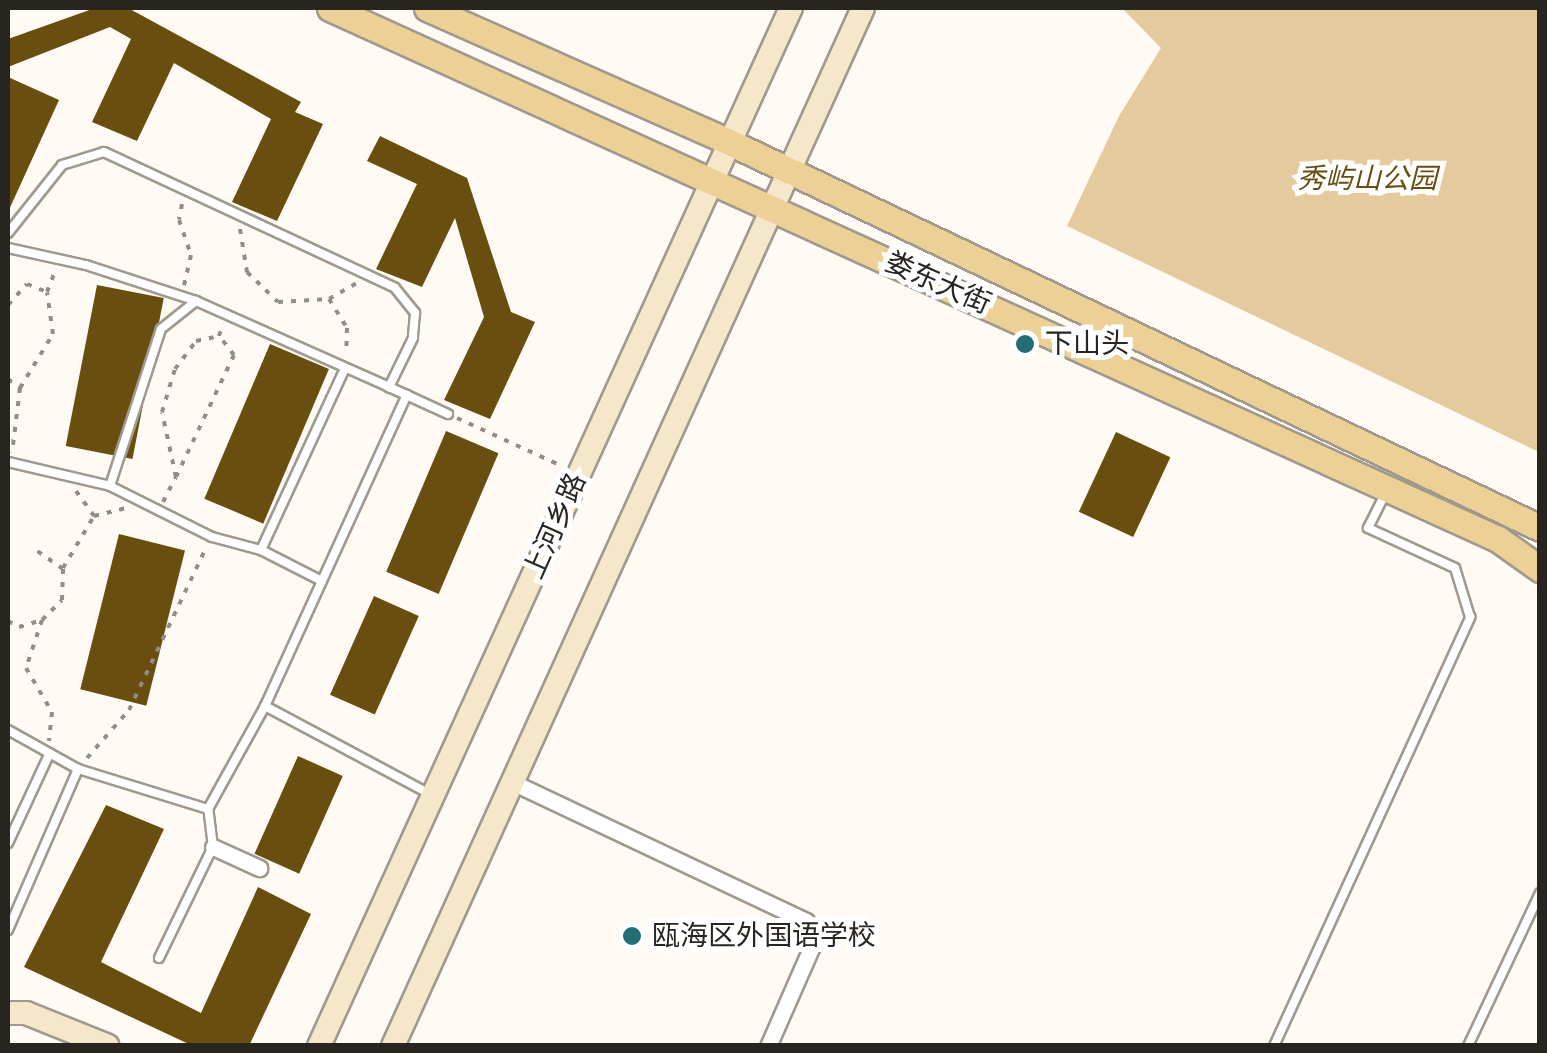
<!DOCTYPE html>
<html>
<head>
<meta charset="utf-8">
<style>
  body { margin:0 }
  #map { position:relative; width:1547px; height:1053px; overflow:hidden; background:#fffbf4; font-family:"Times New Roman","Noto Sans SC",serif }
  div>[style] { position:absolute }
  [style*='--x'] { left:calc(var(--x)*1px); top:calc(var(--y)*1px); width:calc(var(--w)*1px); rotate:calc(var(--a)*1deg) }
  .green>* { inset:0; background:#e4ca9c }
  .building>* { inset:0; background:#6a4e0f; transform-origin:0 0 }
  .path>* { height:4px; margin-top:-2px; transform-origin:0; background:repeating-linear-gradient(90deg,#918d88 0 5px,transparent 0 13px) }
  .roads { filter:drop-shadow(2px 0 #9f998e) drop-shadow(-2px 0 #9f998e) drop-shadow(0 2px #9f998e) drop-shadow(0 -2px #9f998e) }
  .lane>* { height:8px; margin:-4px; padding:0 4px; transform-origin:4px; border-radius:4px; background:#fff }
  .street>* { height:15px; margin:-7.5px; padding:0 7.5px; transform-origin:7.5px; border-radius:7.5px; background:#fff }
  .secondary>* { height:22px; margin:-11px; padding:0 11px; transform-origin:11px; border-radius:11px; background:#f6e7ca }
  .primary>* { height:25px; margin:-12.5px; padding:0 12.5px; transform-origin:12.5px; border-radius:12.5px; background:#edd096 }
  .dots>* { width:28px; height:28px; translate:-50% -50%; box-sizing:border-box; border:5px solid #fff; border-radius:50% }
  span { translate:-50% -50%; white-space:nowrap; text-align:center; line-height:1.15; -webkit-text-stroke:10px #fff; paint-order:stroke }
  .park-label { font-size:28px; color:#684d12; font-style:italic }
  .street-label { font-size:28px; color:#282521 }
  .poi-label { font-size:28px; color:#282521 }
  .left { translate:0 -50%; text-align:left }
  .frame { position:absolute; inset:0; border:10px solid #282521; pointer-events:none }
</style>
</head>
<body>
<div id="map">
  <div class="green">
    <i style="clip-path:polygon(1122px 8px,1539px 8px,1539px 452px,1067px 226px,1119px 116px,1161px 48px)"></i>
  </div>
  <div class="building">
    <i style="clip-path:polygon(95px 8px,128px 8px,301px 102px,295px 112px,323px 124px,277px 221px,232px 202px,271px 119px,174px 63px,137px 141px,92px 122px,131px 39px,110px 27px,8px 67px,8px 39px)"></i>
    <i style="clip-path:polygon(8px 77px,59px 100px,8px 212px)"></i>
    <i style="clip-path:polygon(380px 136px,467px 178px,511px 312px,535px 322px,490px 419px,444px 400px,484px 317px,455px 218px,422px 287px,376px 269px,417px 184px,367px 161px)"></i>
    <i style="left:97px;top:285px;width:68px;height:164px;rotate:11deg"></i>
    <i style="left:270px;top:344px;width:64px;height:168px;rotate:23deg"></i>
    <i style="left:446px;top:431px;width:57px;height:153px;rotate:23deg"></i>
    <i style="left:1116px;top:432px;width:60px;height:88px;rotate:25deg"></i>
    <i style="left:119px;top:534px;width:68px;height:160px;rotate:14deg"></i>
    <i style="left:374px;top:596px;width:49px;height:108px;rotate:24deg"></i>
    <i style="left:298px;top:756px;width:49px;height:107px;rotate:24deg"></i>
    <i style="clip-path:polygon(106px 805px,164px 829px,101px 962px,201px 1013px,258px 887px,311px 914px,249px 1046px,193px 1046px,24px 967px)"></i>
  </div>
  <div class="path">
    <i style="--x:182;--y:204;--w:16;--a:101"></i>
    <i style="--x:179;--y:220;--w:37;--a:71"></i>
    <i style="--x:191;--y:255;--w:32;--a:103"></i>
    <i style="--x:240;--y:229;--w:44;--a:80.8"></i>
    <i style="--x:247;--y:272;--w:43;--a:44.1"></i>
    <i style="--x:278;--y:302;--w:51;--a:-3.4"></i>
    <i style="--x:329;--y:299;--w:32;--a:-30"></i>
    <i style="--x:329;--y:299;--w:34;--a:58"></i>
    <i style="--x:347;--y:328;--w:26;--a:92"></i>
    <i style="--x:8;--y:305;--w:28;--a:-48"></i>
    <i style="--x:27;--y:284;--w:22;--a:22"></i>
    <i style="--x:47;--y:292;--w:22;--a:-69"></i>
    <i style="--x:8;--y:379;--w:15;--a:37"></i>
    <i style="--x:20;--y:388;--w:65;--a:97"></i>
    <i style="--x:20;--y:388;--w:63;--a:-58.6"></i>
    <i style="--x:53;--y:334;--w:42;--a:-98.1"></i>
    <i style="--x:457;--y:418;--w:115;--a:24.6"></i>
    <i style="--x:176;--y:477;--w:135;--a:-64.6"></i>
    <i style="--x:234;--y:355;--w:24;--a:-128"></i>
    <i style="--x:76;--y:491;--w:31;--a:54"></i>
    <i style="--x:94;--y:516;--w:32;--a:-14"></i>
    <i style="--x:163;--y:502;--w:28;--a:-63"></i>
    <i style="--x:176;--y:477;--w:66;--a:-102.2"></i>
    <i style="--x:162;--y:412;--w:45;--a:-73.2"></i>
    <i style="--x:175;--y:369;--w:35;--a:-53"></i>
    <i style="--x:196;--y:341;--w:24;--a:-12"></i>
    <i style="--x:219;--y:336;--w:13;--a:-72"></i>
    <i style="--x:63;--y:568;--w:61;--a:-59.2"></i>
    <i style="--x:42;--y:620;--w:51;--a:108.4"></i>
    <i style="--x:26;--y:668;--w:51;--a:59.4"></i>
    <i style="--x:52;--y:712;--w:29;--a:96"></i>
    <i style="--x:8;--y:621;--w:13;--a:29"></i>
    <i style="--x:19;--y:627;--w:24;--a:-17"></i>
    <i style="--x:42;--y:620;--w:28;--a:-45"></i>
    <i style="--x:62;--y:600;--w:31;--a:-88"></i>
    <i style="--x:63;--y:569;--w:38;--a:-145"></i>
    <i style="--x:87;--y:758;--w:64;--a:-48.8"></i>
    <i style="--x:129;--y:710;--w:182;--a:-64.6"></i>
  </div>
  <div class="roads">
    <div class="lane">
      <i style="--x:8;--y:233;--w:87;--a:-51.5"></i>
      <i style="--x:62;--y:165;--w:44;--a:-17.2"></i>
      <i style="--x:104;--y:152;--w:321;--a:25"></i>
      <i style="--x:395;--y:288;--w:32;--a:51"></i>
      <i style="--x:415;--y:313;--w:25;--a:95"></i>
      <i style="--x:413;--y:338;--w:55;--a:116.1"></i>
      <i style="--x:389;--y:387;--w:65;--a:24.6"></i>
      <i style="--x:8;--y:248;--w:80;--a:12.3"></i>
      <i style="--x:86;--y:265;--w:116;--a:18.1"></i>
      <i style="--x:8;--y:462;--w:105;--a:13.2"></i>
      <i style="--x:110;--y:486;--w:114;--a:26.6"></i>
      <i style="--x:212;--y:537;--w:51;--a:14.9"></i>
      <i style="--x:261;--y:550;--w:64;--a:27"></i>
      <i style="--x:110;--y:486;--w:165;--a:-72"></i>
      <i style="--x:161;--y:329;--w:45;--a:-38.7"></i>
      <i style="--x:196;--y:301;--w:211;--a:24"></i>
      <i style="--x:261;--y:550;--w:200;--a:-65.2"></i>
      <i style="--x:265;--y:706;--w:185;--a:28.1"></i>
      <i style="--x:8;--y:730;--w:80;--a:29.1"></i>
      <i style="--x:78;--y:769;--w:136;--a:17.1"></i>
      <i style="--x:8;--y:843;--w:95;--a:-65.1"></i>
      <i style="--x:8;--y:930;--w:176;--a:-66.5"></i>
      <i style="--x:159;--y:958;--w:123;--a:-64.1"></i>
      <i style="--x:213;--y:847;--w:38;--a:-97"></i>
      <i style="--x:208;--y:809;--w:118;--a:-61"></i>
      <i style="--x:265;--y:706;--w:342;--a:-65.5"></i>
      <i style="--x:1274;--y:1046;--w:472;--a:-65.4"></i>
      <i style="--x:1470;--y:617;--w:51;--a:-107"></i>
      <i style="--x:1455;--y:568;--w:96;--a:-155.3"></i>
      <i style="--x:1368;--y:528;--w:40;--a:-63.4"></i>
      <i style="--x:1468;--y:1046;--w:169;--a:-64.8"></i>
    </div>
    <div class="street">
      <i style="--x:514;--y:783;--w:323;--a:25.3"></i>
      <i style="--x:806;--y:921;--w:26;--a:77"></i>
      <i style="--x:812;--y:946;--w:109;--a:113.7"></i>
      <i style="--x:213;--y:847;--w:51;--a:24.5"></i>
    </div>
    <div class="secondary">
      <i style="--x:8;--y:1013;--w:18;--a:0"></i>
      <i style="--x:26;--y:1013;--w:88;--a:21.9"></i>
      <i style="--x:319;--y:1046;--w:1140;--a:-65.55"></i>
      <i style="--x:393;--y:1046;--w:1139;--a:-65.64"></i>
    </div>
    <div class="primary">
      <i style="--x:330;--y:8;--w:1283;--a:24.45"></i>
      <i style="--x:1498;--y:539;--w:52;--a:35.5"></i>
      <i style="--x:427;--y:8;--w:330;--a:23.9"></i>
      <i style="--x:729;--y:142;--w:898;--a:25.45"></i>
    </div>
  </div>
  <div class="dots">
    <i style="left:1025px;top:344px;background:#236e75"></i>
    <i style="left:632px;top:936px;background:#236e75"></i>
  </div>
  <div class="park-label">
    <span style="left:1367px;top:179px">秀屿山公园</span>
  </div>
  <div class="street-label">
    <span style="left:938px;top:283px;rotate:24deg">娄东大街</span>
    <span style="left:555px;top:526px;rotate:-66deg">上河乡路</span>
  </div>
  <div class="poi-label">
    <span class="left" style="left:1045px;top:344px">下山头</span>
    <span class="left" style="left:652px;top:936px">瓯海区外国语学校</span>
  </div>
  <div class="frame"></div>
</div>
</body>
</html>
